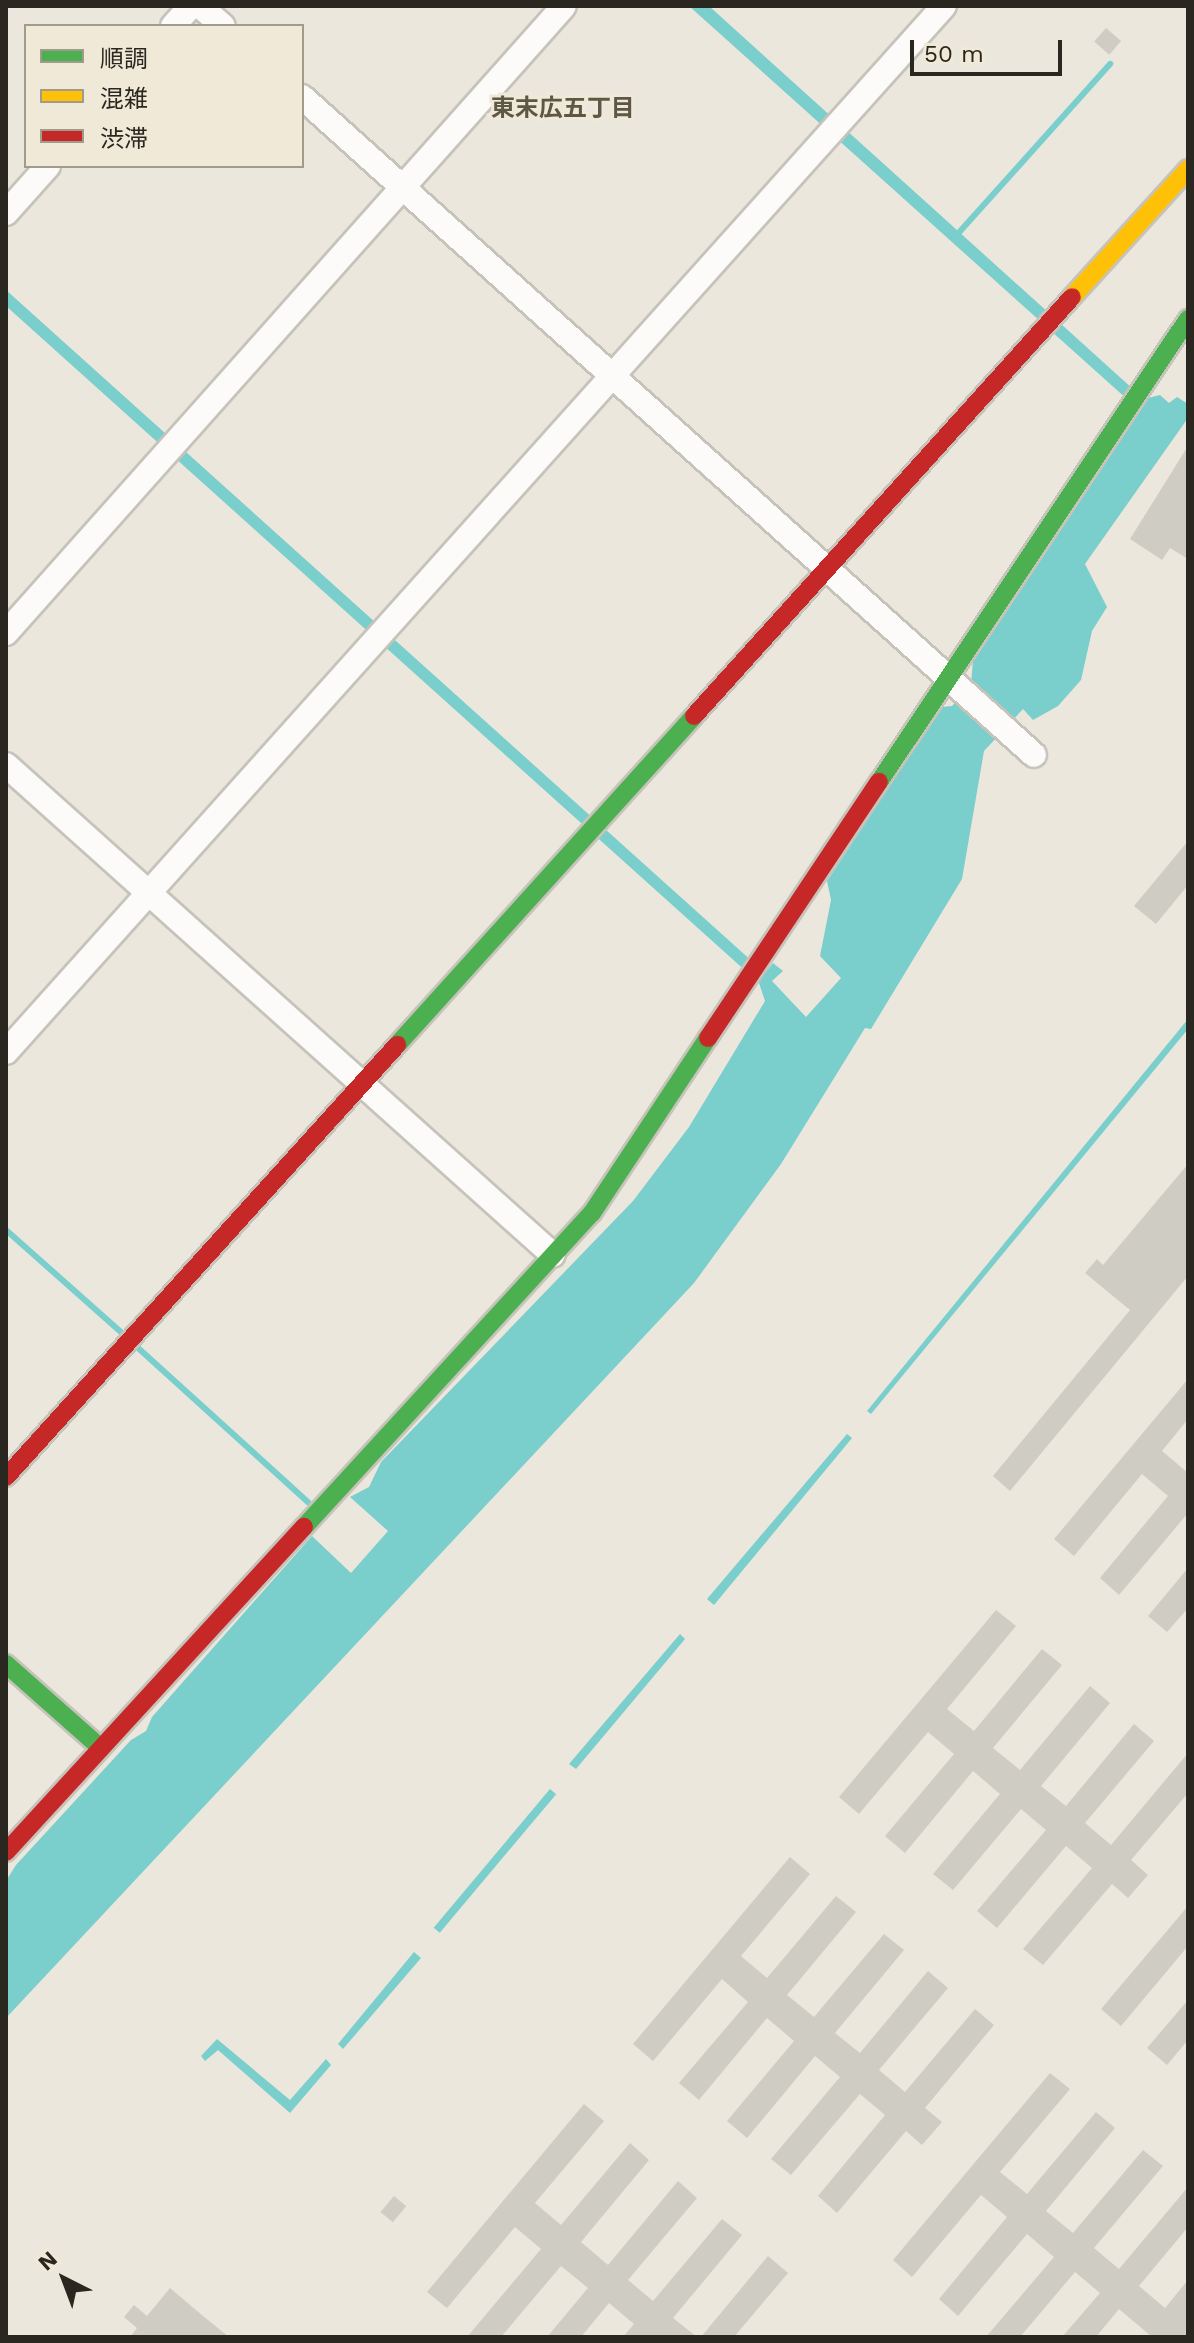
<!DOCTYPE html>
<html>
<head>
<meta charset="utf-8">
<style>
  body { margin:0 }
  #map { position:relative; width:1194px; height:2343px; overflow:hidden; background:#ebe7dd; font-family:"Work Sans","Noto Sans JP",sans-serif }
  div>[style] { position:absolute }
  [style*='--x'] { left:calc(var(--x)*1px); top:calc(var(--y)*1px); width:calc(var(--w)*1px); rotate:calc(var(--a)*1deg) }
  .water>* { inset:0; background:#7acecc; transform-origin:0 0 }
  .stream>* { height:6px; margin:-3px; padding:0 3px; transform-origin:3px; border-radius:3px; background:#7acecc }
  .building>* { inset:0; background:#cfccc4; transform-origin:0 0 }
  .roads { filter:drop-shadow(2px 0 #c6c3bb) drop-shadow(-2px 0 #c6c3bb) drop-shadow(0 2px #c6c3bb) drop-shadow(0 -2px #c6c3bb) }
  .street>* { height:24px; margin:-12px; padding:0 12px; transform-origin:12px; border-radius:12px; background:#fcfbfa }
  .fast>* { height:18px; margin:-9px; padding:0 9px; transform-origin:9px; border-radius:9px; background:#4caf50 }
  .slow>* { height:18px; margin:-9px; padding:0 9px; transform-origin:9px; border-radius:9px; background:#ffc107 }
  .jam>* { height:18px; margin:-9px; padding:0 9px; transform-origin:9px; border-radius:9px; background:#c62828 }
  span { translate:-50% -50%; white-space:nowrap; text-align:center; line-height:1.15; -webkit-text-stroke:6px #f1e9d7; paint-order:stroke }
  .neighbourhood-label { font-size:24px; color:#5d5748; font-weight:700 }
  .frame { position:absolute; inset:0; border:8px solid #2a2720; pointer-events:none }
  .legend { position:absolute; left:24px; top:24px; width:280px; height:144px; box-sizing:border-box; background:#f1e9d7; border:2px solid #a19b8e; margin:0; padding:10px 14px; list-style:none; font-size:24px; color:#2a2720 }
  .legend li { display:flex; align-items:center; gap:16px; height:40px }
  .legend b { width:40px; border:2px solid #a19b8e }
  .north { position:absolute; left:24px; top:2239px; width:80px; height:80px; -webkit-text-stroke:6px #f1e9d7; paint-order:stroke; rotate:318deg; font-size:22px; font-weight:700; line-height:32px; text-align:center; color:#2a2720 }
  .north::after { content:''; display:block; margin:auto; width:28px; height:36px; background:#2a2720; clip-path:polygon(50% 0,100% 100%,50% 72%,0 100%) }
  .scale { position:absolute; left:910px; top:40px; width:152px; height:36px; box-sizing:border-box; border:4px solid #2a2720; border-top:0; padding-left:10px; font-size:24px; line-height:28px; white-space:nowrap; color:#2a2720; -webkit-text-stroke:6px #f1e9d7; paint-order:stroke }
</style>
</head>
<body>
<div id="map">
  <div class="water">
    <i style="clip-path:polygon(689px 6px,709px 6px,1144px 399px,1160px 395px,1169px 403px,1177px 397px,1188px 404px,1188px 418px,1085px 564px,1107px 607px,1092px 631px,1081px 680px,1058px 706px,1033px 720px,1023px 709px,984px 751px,962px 879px,871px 1029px,865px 1028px,781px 1164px,694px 1283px,6px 2018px,6px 1881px,16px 1865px,131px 1740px,146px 1731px,152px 1717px,312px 1536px,351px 1573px,388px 1531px,350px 1497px,369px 1487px,381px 1462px,633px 1201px,689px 1127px,765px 1001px,759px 983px,6px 306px,6px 290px,765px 973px,773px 963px,783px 971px,772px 981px,806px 1017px,841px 978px,820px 956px,831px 900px,827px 881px,942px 707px,952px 706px,971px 685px,973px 659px,1138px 409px)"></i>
    <i style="clip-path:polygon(1188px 1019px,1188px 1029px,871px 1414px,867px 1411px)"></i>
    <i style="clip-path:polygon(847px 1434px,852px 1438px,714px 1605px,707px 1599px)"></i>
    <i style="clip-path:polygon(680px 1634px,685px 1639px,576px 1769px,569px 1764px)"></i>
    <i style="left:550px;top:1789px;width:8px;height:181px;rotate:40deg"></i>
    <i style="clip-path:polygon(414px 1952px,421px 1958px,343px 2049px,338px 2044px)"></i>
    <i style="clip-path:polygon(217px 2039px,290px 2100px,326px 2059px,331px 2065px,290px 2113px,218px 2050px,205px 2061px,201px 2056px)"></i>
  </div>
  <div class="stream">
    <i style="--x:954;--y:238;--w:234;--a:-48.1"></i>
    <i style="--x:6;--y:1230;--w:154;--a:41.6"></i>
    <i style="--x:137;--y:1347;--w:231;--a:42.2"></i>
  </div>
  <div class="building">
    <i style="left:1106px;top:28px;width:20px;height:18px;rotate:41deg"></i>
    <i style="clip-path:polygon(1188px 446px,1188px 559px,1170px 548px,1162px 560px,1130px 539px)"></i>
    <i style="clip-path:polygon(1188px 841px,1188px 885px,1156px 924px,1134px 906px)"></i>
    <i style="clip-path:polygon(1188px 1164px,1188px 1276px,1010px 1491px,993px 1476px,1130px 1310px,1085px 1273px,1097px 1259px,1103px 1265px)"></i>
    <i style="clip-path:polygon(1188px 1379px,1188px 1419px,1162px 1451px,1188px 1473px,1188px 1513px,1119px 1595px,1100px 1578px,1168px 1496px,1142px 1474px,1074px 1556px,1054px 1539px)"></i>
    <i style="clip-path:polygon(1188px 1568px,1188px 1608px,1167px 1632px,1148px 1616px)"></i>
    <i style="clip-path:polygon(996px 1610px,1016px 1626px,947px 1709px,974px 1731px,1042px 1649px,1062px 1665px,993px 1748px,1020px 1770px,1090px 1686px,1110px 1703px,1041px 1786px,1066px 1806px,1134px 1724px,1154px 1741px,1085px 1823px,1111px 1845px,1188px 1753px,1188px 1793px,1131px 1860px,1148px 1875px,1128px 1898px,1112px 1884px,1043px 1965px,1023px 1949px,1092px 1868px,1066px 1846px,997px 1928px,977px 1911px,1046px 1830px,1021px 1809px,953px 1890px,933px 1874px,1000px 1794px,973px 1771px,905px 1853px,885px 1836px,954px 1754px,928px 1732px,859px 1814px,839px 1797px)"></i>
    <i style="clip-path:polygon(790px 1857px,810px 1874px,741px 1956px,767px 1978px,836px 1896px,856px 1912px,787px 1995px,814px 2017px,884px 1934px,904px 1950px,835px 2033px,860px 2053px,928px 1971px,948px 1988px,879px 2070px,905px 2092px,975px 2009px,994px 2025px,925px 2108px,942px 2122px,922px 2145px,906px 2131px,837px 2213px,818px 2196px,885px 2115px,860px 2094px,791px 2175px,771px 2159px,840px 2077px,815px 2056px,747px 2138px,727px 2121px,794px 2041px,767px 2018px,699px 2100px,679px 2083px,748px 2002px,722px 1979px,653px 2061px,633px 2044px)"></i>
    <i style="clip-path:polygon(1188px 1906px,1188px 1946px,1121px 2026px,1101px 2009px)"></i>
    <i style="clip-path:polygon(1188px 2000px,1188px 2040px,1167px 2065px,1147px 2048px)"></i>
    <i style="clip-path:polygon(1050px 2073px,1070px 2089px,1000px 2172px,1027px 2194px,1096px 2112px,1115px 2128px,1046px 2211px,1073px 2233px,1143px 2150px,1163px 2166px,1094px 2248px,1119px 2269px,1188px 2187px,1188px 2227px,1139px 2286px,1165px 2308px,1188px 2280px,1188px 2337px,1152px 2337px,1119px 2309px,1096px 2337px,1062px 2337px,1100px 2293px,1075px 2272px,1020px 2337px,986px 2337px,1054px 2257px,1027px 2234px,958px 2316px,939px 2299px,1007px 2217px,981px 2195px,912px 2277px,893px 2260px)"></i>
    <i style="clip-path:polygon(584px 2104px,604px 2121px,535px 2203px,561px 2225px,630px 2143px,649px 2160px,581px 2242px,608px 2265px,678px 2181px,697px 2198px,628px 2280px,653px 2301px,722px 2219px,742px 2235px,673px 2318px,697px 2337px,623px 2337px,634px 2324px,609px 2303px,581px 2337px,547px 2337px,588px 2288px,561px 2266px,501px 2337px,467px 2337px,541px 2249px,515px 2227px,447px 2308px,427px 2292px)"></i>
    <i style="left:394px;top:2196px;width:16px;height:21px;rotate:40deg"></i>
    <i style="clip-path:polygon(768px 2256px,788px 2273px,734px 2337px,701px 2337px)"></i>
    <i style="clip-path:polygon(170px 2288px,203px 2316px,229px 2337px,130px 2337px,137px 2328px,124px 2317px,134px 2305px,147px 2316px)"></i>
  </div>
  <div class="roads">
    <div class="street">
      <i style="--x:200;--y:6;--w:30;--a:41"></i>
      <i style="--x:173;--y:26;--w:27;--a:-48"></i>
      <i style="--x:302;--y:97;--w:984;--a:41.95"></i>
      <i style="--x:6;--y:213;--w:63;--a:-48.2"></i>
      <i style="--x:6;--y:633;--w:839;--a:-48.33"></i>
      <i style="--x:6;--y:765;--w:734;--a:41.85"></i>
      <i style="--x:6;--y:1052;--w:1405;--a:-48.12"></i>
    </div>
    <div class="fast">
      <i style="--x:879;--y:782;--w:557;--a:-56.28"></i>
      <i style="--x:397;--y:1045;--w:443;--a:-47.9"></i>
      <i style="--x:304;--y:1527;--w:426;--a:-47.5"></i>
      <i style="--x:592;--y:1213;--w:210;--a:-56.5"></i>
      <i style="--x:6;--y:1664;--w:127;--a:41.5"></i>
    </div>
    <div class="slow">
      <i style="--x:1072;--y:297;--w:173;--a:-47.8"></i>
    </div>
    <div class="jam">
      <i style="--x:694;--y:716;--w:564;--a:-47.94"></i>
      <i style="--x:708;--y:1038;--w:308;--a:-56.3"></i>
      <i style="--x:6;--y:1477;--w:583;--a:-47.85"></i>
      <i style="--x:6;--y:1852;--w:441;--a:-47.5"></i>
    </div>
  </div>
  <div class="neighbourhood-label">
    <span style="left:563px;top:109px">東末広五丁目</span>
  </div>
  <div class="frame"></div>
  <ul class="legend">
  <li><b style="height:10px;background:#4caf50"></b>順調</li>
  <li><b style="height:10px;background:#ffc107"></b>混雑</li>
  <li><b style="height:10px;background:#c62828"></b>渋滞</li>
  </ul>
  <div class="north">N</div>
  <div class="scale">50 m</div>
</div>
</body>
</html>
